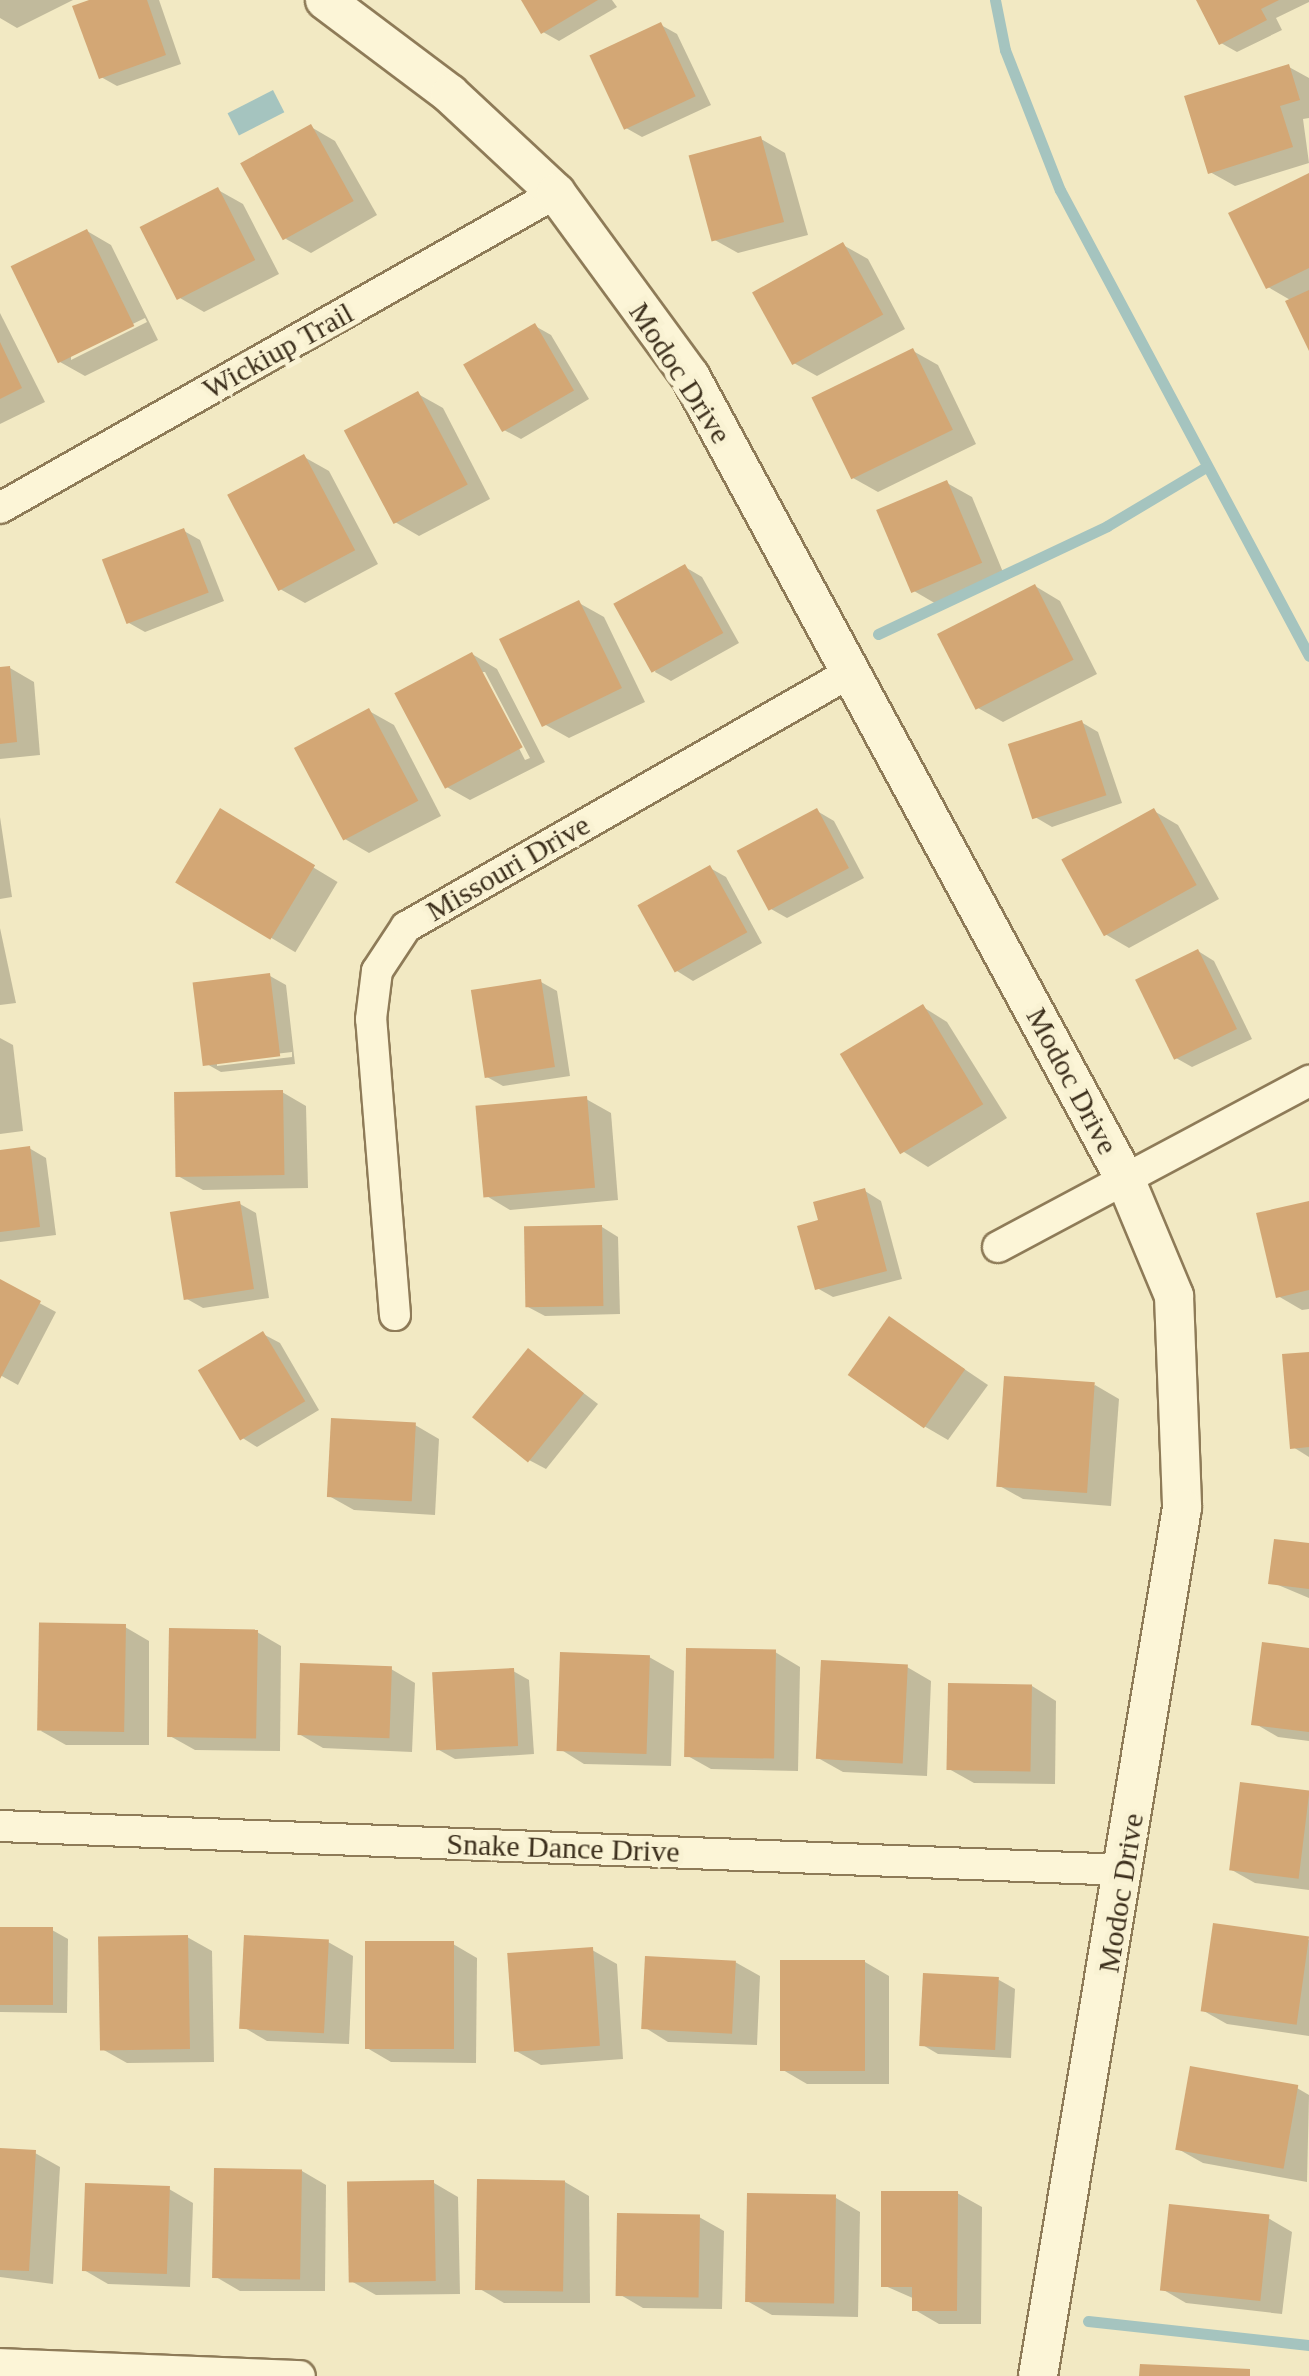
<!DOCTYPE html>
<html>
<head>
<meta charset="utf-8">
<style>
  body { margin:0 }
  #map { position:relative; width:1309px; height:2376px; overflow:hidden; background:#f2e9c3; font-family:Georgia,serif }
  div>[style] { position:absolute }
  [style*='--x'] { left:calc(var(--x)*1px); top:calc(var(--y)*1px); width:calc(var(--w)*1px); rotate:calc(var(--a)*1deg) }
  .water>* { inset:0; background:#a5c4bf; transform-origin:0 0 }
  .shadow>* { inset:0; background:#0003; transform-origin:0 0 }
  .stream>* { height:11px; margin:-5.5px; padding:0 5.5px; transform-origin:5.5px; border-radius:5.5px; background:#a5c4bf }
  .building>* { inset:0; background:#d3a775; transform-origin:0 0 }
  .roads { filter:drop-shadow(2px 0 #8e7b58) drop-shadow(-2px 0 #8e7b58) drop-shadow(0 2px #8e7b58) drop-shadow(0 -2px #8e7b58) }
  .minor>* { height:30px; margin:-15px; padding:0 15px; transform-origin:15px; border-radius:15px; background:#fcf5d7 }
  .tertiary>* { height:38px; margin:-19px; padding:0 19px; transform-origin:19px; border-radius:19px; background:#fcf5d7 }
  span { translate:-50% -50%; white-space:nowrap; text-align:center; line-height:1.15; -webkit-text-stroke:10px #f9f2d3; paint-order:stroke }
  .street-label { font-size:30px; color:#3d301d }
</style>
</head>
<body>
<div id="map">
  <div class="water">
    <i style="left:273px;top:90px;width:25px;height:51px;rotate:63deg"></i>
  </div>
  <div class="shadow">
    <i style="clip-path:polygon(0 0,73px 0,17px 28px,0 18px)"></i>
    <i style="clip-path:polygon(96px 0,159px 0,181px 64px,117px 86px,101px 77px)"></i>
    <i style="clip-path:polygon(524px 0,612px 0,617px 7px,559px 41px,543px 32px)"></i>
    <i style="clip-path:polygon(1199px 0,1309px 0,1309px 2px,1276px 18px,1282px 30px,1237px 52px,1221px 43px)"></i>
    <i style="clip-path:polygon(661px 25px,677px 34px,711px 105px,642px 137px,626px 128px)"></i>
    <i style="clip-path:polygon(1289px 67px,1309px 78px,1309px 118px,1303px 119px,1309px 163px,1235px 186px,1210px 172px)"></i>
    <i style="clip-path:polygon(311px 127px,335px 141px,377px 215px,311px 253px,286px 239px)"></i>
    <i style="clip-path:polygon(761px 139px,785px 153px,808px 235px,738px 253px,713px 239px)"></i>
    <i style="clip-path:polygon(1309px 175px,1309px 346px,1292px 301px,1268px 287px)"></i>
    <i style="clip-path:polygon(218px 190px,243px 204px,279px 274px,204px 312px,180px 298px)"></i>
    <i style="clip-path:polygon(evenodd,87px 231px,111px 245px,158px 340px,85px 376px,60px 362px,87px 231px,145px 318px,147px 322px,71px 360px,71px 354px,145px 318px)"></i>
    <i style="clip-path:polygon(843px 245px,868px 259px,905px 329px,817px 376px,792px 362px)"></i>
    <i style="clip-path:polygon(0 313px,45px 402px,0 424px)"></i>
    <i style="clip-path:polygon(535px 326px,551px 335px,589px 399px,521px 439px,504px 430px)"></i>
    <i style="clip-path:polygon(913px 351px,938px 365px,976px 444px,878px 492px,853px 478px)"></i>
    <i style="clip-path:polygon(418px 394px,443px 408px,490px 499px,419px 536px,395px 522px)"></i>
    <i style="clip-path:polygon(304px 457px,329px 471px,378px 564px,305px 603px,280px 589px)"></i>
    <i style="clip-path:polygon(947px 483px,972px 497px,1005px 577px,938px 605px,914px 591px)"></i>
    <i style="clip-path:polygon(184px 531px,200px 540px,224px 601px,145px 632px,129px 623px)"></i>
    <i style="clip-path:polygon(685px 567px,702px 577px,739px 643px,671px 681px,655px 672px)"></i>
    <i style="clip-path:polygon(1035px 586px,1060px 601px,1097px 674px,1003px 722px,978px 708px)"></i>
    <i style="clip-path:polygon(579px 603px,604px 617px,645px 702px,569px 738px,544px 724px)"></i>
    <i style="clip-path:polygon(evenodd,472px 654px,497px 669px,545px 762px,470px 800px,445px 786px,472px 654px,480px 672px,485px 672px,530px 758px,525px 760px,480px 672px)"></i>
    <i style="clip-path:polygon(10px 668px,34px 682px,40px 755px,0 759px,0 669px)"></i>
    <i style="clip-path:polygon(369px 711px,394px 725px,441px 816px,369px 853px,345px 839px)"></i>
    <i style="clip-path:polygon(1081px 722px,1098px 732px,1122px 803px,1052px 827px,1035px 817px)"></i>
    <i style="clip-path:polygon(817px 811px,834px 821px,864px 878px,787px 918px,771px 909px)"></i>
    <i style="clip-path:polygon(1154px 811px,1178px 825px,1219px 899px,1129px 948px,1105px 934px)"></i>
    <i style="left:221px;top:812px;width:136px;height:82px;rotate:31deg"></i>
    <i style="clip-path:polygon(0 817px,12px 897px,0 899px)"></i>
    <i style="clip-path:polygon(710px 868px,726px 877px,762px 943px,693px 981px,677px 971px)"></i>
    <i style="clip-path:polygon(0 928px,16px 1003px,0 1005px)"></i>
    <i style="clip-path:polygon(1198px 951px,1214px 961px,1252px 1039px,1192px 1067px,1176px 1058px)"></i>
    <i style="clip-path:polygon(evenodd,270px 976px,286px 985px,295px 1064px,221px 1072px,205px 1063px,270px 976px,292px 1052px,292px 1057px,217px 1066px,217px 1061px,292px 1052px)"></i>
    <i style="clip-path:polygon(541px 982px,557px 991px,570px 1076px,503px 1086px,487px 1077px)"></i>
    <i style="clip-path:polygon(923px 1007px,947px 1022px,1007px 1118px,928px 1167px,904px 1152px)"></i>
    <i style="clip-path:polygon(0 1038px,13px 1045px,23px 1131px,0 1134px)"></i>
    <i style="clip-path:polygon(282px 1092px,306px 1106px,308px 1188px,203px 1190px,178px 1176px)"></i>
    <i style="clip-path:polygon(586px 1099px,611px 1113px,618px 1200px,510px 1210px,485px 1195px)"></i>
    <i style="clip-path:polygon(29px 1148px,46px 1158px,56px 1235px,0 1242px,0 1152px)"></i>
    <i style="clip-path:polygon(865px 1191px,881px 1201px,902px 1279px,833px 1297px,817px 1288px,822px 1221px)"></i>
    <i style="clip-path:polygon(240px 1204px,256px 1213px,269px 1298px,203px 1308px,187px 1299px)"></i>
    <i style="clip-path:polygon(1309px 1204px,1309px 1309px,1302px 1310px,1278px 1296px)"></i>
    <i style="clip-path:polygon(602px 1227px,618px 1237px,620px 1314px,545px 1316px,528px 1307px)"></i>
    <i style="clip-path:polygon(0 1282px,56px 1312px,18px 1385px,0 1375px)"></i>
    <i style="clip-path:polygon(890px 1319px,988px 1385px,948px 1440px,924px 1426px)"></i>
    <i style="clip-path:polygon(263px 1334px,280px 1343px,319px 1410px,257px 1447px,241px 1437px)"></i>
    <i style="clip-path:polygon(528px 1351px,598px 1404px,546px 1469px,529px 1460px)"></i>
    <i style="clip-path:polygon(1309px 1355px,1309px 1457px,1293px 1447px)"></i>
    <i style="clip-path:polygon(1095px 1385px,1119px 1399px,1111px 1506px,1023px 1499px,998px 1485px)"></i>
    <i style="clip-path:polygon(415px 1425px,439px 1439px,435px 1515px,354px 1510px,329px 1496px)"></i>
    <i style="clip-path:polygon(1309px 1546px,1309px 1598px,1271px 1582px)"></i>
    <i style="clip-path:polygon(125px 1627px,149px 1641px,149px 1745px,66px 1745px,41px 1731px)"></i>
    <i style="clip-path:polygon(257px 1632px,281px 1646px,280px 1751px,195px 1750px,170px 1736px)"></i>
    <i style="clip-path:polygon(1309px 1650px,1309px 1741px,1278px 1737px,1254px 1723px)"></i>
    <i style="clip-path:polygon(775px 1652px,800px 1667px,798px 1771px,711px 1769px,686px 1755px)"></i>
    <i style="clip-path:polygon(649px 1657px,674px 1671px,671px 1766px,584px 1764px,560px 1749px)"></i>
    <i style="clip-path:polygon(907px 1667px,931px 1681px,927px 1776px,843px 1772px,818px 1758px)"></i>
    <i style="clip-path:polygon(391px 1669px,415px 1683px,412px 1752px,323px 1748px,299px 1734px)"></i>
    <i style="clip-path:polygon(513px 1671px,529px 1680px,534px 1754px,455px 1759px,439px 1750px)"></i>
    <i style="clip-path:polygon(1032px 1686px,1056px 1701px,1055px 1784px,974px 1783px,949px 1769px)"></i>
    <i style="clip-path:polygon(1242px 1785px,1309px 1794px,1309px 1890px,1255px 1883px,1230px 1869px)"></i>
    <i style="clip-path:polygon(1215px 1926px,1309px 1940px,1309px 2036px,1227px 2024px,1202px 2010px)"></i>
    <i style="clip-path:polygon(0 1929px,52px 1930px,68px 1939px,67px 2013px,0 2012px)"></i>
    <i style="clip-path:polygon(187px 1937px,212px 1951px,214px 2062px,127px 2063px,102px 2049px)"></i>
    <i style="clip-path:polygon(328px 1942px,353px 1956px,349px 2044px,267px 2041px,243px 2027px)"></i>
    <i style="clip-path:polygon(453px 1944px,477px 1958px,476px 2063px,391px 2062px,367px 2048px)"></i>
    <i style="clip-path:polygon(592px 1950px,617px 1964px,623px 2059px,541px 2065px,516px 2051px)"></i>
    <i style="clip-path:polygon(735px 1962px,760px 1976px,757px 2045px,668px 2042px,644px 2027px)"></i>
    <i style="clip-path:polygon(865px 1962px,889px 1976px,889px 2084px,807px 2084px,783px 2070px)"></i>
    <i style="clip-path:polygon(999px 1980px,1015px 1989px,1011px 2058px,938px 2054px,921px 2044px)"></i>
    <i style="clip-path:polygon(1297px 2088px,1309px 2095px,1307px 2182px,1203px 2163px,1178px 2149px)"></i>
    <i style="clip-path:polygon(0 2151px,35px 2153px,60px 2167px,53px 2284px,0 2277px)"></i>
    <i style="clip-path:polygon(302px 2171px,326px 2185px,325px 2291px,240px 2291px,216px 2277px)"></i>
    <i style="clip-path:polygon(565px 2182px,589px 2196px,590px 2303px,504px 2303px,480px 2289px)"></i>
    <i style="clip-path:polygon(434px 2183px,458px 2197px,460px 2294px,376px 2295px,351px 2281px)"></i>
    <i style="clip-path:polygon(169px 2189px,193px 2203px,190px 2287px,108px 2284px,84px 2270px)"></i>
    <i style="clip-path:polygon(957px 2193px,982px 2207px,981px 2324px,939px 2324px,915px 2310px,915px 2299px,883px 2285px)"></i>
    <i style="clip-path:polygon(836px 2198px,860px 2212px,858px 2317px,772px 2315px,747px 2301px)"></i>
    <i style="clip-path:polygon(699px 2217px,724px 2231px,722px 2309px,643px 2308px,619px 2294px)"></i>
    <i style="clip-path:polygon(1268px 2218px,1292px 2232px,1282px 2314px,1186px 2303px,1162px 2289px)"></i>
  </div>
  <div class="stream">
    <i style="--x:995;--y:0;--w:51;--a:78.7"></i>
    <i style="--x:1005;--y:50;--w:150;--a:68.6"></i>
    <i style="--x:1060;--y:190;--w:528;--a:61.88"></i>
    <i style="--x:878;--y:634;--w:253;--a:-25.2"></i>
    <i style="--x:1107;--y:526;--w:115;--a:-30.8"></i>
    <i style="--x:1088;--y:2321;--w:222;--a:6.2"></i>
  </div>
  <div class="building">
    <i style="clip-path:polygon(89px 0,147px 0,166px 55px,99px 79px,72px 6px)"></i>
    <i style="clip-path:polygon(521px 0,598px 0,541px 34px)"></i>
    <i style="clip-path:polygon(1196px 0,1279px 0,1261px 9px,1267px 20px,1219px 45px)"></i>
    <i style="left:661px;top:22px;width:82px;height:79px;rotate:65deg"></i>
    <i style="clip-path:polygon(1289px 64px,1300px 100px,1280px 106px,1293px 147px,1208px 174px,1184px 96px)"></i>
    <i style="left:311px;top:124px;width:88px;height:81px;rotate:61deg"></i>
    <i style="left:761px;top:136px;width:89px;height:75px;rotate:75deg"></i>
    <i style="clip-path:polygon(1309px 173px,1309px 268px,1266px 289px,1228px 213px)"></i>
    <i style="left:218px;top:187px;width:82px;height:88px;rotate:63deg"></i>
    <i style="left:87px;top:229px;width:108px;height:85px;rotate:64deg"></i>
    <i style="left:843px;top:242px;width:83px;height:104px;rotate:61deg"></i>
    <i style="clip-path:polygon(1309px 290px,1309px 351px,1285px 301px)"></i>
    <i style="left:535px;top:323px;width:78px;height:83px;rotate:60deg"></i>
    <i style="clip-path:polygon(0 342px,22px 388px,0 399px)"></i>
    <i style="left:913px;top:348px;width:91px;height:113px;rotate:64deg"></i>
    <i style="left:418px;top:391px;width:106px;height:84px;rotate:62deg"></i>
    <i style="left:304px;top:454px;width:109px;height:87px;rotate:62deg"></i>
    <i style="left:947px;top:480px;width:90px;height:77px;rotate:67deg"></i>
    <i style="left:184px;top:528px;width:69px;height:88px;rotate:69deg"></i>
    <i style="left:685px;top:564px;width:79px;height:82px;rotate:61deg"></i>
    <i style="left:1035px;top:584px;width:85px;height:110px;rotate:63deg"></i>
    <i style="left:579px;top:600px;width:98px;height:89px;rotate:64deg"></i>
    <i style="left:472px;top:652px;width:108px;height:88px;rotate:62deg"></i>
    <i style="clip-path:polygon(10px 666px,17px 742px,0 744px,0 667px)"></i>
    <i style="left:369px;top:708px;width:105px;height:85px;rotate:62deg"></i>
    <i style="left:1082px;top:720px;width:79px;height:78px;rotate:72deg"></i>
    <i style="left:220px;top:808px;width:111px;height:87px;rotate:31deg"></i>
    <i style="left:817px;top:808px;width:68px;height:91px;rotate:62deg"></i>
    <i style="left:1154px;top:808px;width:88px;height:106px;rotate:61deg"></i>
    <i style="left:710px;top:865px;width:77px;height:83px;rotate:61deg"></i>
    <i style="left:1198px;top:949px;width:89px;height:70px;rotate:64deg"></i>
    <i style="left:270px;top:973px;width:84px;height:78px;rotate:83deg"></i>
    <i style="left:541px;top:979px;width:89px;height:71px;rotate:81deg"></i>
    <i style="left:923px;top:1004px;width:117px;height:97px;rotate:59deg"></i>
    <i style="left:283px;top:1090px;width:85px;height:109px;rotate:89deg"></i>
    <i style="left:587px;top:1096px;width:92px;height:112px;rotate:85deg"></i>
    <i style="clip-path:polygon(30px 1146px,40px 1227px,0 1232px,0 1150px)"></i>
    <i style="clip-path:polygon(865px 1188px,887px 1271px,815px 1290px,797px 1226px,818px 1220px,813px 1202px)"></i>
    <i style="left:240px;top:1201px;width:89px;height:71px;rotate:81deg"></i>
    <i style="clip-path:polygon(1309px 1201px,1309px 1290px,1276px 1298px,1256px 1213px)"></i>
    <i style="left:602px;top:1225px;width:81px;height:78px;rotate:89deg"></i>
    <i style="clip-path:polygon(0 1279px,41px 1301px,0 1379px)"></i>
    <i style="left:889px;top:1316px;width:93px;height:72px;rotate:35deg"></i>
    <i style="left:263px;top:1331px;width:82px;height:76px;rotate:59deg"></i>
    <i style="left:528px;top:1348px;width:72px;height:89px;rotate:39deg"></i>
    <i style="clip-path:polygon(1309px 1352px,1309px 1447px,1290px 1449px,1282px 1354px)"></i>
    <i style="left:1004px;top:1376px;width:91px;height:111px;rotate:4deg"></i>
    <i style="left:331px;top:1418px;width:85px;height:79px;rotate:3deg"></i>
    <i style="clip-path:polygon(1274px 1539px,1309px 1543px,1309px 1589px,1268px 1584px)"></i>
    <i style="left:126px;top:1624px;width:108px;height:87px;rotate:91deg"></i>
    <i style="left:169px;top:1628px;width:89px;height:109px;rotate:1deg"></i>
    <i style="clip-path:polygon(1262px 1642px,1309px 1648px,1309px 1732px,1251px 1725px)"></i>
    <i style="left:686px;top:1648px;width:90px;height:109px;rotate:1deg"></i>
    <i style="left:560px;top:1652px;width:90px;height:99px;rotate:2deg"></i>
    <i style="left:821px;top:1660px;width:87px;height:99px;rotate:3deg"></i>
    <i style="left:300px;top:1663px;width:92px;height:72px;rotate:2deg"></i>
    <i style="left:514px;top:1668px;width:78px;height:82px;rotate:87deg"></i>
    <i style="left:948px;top:1683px;width:84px;height:87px;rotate:1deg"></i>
    <i style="left:1240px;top:1782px;width:70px;height:89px;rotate:7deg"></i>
    <i style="left:1213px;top:1923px;width:97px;height:89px;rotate:8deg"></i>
    <i style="left:0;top:1927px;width:53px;height:78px"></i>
    <i style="left:188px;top:1935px;width:114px;height:90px;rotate:89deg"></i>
    <i style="left:244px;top:1935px;width:85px;height:94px;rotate:3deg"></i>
    <i style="left:365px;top:1941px;width:89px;height:108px"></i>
    <i style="left:593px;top:1947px;width:99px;height:86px;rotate:86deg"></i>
    <i style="left:645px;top:1956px;width:91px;height:73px;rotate:3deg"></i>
    <i style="left:780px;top:1960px;width:85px;height:111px"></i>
    <i style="left:923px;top:1973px;width:76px;height:73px;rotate:3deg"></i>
    <i style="left:1190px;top:2066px;width:110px;height:85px;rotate:10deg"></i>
    <i style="clip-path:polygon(0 2148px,36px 2150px,29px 2271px,0 2270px)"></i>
    <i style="left:214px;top:2168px;width:88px;height:110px;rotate:1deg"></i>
    <i style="left:477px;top:2179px;width:88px;height:111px;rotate:1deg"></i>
    <i style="left:434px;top:2180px;width:101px;height:87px;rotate:89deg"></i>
    <i style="left:85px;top:2183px;width:85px;height:88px;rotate:2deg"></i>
    <i style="clip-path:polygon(881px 2191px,958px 2191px,957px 2311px,912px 2311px,912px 2287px,881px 2287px)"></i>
    <i style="left:747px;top:2193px;width:89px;height:109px;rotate:1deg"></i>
    <i style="left:1169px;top:2204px;width:101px;height:87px;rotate:6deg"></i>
    <i style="left:617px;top:2213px;width:83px;height:83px;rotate:1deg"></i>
    <i style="clip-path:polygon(1140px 2364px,1250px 2369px,1250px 2376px,1139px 2376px)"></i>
  </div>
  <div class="roads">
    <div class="minor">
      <i style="--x:0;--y:508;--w:639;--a:-29.53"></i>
      <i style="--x:998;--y:1247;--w:353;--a:-28.1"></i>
      <i style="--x:395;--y:1315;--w:297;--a:-94.6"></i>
      <i style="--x:371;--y:1019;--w:48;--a:-82.9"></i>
      <i style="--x:377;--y:971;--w:53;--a:-56.6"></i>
      <i style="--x:406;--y:927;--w:513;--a:-29.81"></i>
      <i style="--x:0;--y:1826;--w:1127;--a:2.24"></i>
      <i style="--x:0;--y:2364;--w:300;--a:2.3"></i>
    </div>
    <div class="tertiary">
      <i style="--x:325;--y:0;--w:156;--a:36.9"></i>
      <i style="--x:450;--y:94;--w:145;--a:43"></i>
      <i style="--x:556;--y:193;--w:227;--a:53.8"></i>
      <i style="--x:690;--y:376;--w:915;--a:61.56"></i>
      <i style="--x:1126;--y:1181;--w:125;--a:67.3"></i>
      <i style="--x:1174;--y:1296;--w:212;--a:87.8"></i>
      <i style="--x:1182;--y:1508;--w:880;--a:99.42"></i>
    </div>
  </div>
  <div class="street-label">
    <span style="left:278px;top:351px;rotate:-29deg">Wickiup Trail</span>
    <span style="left:680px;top:373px;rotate:57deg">Modoc Drive</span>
    <span style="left:508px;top:868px;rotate:-30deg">Missouri Drive</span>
    <span style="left:1072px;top:1081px;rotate:62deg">Modoc Drive</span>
    <span style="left:563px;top:1848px;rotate:2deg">Snake Dance Drive</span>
    <span style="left:1121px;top:1893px;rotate:-81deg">Modoc Drive</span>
  </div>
</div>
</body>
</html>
